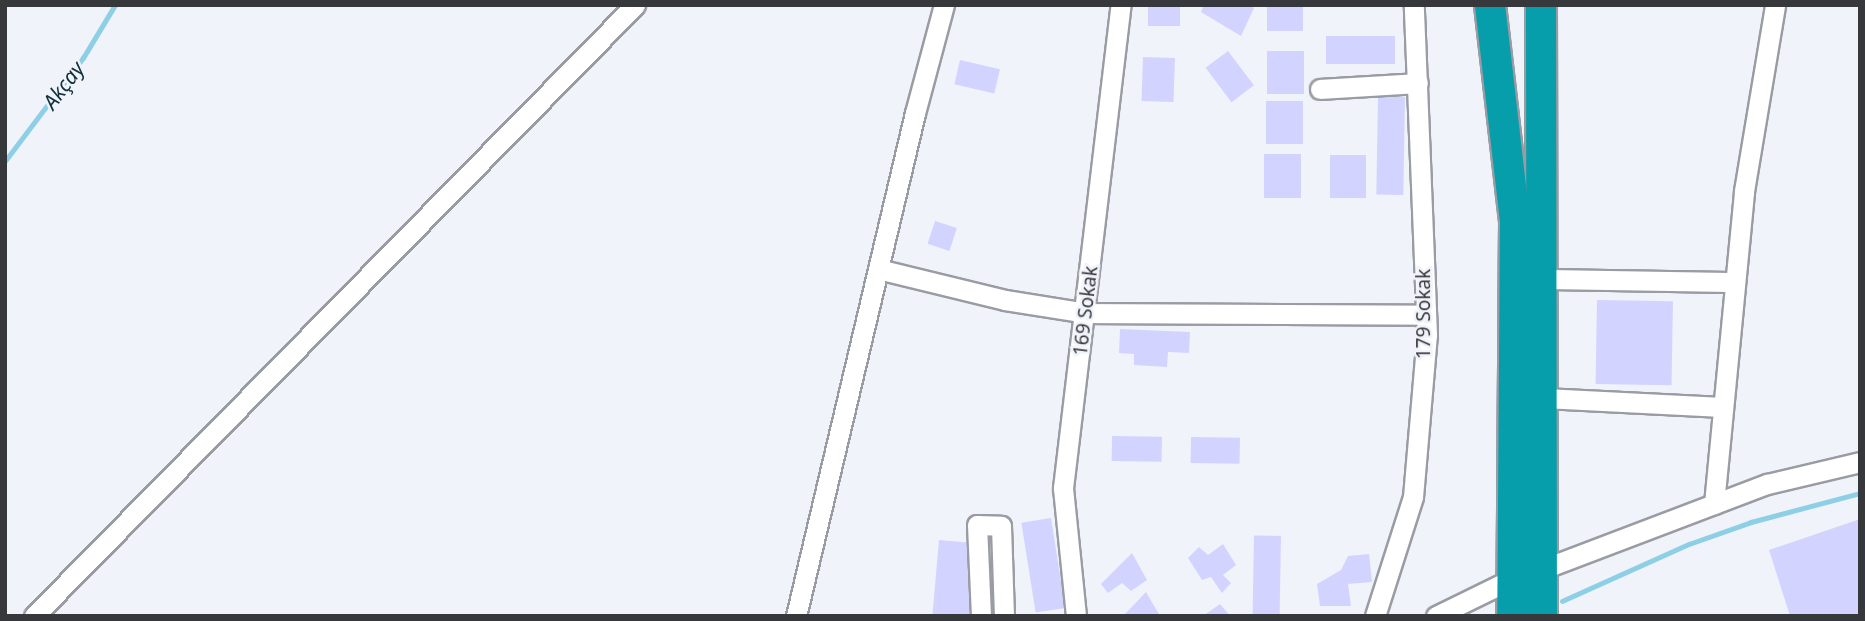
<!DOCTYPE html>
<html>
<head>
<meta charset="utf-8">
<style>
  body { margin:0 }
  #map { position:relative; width:1865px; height:621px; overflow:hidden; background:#f0f3fa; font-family:"Noto Sans",sans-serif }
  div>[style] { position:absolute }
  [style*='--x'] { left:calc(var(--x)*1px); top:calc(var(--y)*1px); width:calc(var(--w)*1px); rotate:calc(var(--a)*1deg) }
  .stream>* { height:4.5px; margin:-2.25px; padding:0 2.25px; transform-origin:2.25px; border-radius:2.25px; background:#8dcfe5 }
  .building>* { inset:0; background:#d2d4ff; transform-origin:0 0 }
  .roads { filter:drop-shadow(2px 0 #999ca3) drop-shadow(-2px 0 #999ca3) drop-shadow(0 2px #999ca3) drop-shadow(0 -2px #999ca3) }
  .minor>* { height:19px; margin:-9.5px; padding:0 9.5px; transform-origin:9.5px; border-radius:9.5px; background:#fff }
  .highway>* { height:30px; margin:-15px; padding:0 15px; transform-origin:15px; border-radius:15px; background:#059eaa }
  span { translate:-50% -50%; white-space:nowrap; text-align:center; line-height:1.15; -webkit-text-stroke:5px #f0f3fa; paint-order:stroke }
  .street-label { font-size:19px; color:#37383b }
  .water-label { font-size:21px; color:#0f2f39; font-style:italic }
  .frame { position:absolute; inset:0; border:7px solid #37383b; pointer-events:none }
</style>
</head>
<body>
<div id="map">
  <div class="stream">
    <i style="--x:5;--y:161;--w:129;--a:-52.9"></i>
    <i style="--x:83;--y:58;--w:62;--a:-58.9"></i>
    <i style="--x:1562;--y:601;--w:139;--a:-24.2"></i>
    <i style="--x:1689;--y:544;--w:66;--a:-19.5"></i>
    <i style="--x:1751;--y:522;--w:113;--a:-14.9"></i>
  </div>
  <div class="building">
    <i style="left:1148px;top:5px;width:32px;height:21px"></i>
    <i style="clip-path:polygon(1204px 5px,1249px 5px,1254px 8px,1241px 36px,1201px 12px)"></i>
    <i style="left:1267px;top:5px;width:36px;height:26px"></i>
    <i style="left:1326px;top:36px;width:69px;height:28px"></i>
    <i style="left:1228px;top:51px;width:43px;height:28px;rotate:53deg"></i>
    <i style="left:1267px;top:51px;width:37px;height:43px"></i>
    <i style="left:1143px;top:57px;width:32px;height:44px;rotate:2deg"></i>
    <i style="left:960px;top:60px;width:41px;height:25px;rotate:13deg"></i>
    <i style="left:1405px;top:97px;width:98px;height:27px;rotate:91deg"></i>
    <i style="left:1266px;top:101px;width:37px;height:43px"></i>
    <i style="left:1264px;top:154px;width:37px;height:44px"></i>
    <i style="left:1330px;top:155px;width:36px;height:43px"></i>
    <i style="left:935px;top:221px;width:23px;height:24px;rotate:18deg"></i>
    <i style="left:1597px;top:300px;width:76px;height:84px;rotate:1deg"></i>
    <i style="clip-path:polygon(1120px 329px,1190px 332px,1189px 353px,1168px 352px,1167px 367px,1134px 365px,1134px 354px,1119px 353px)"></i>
    <i style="left:1112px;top:436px;width:50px;height:25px;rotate:1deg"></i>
    <i style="left:1191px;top:437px;width:49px;height:26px;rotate:1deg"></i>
    <i style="left:1051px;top:518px;width:91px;height:30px;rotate:81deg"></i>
    <i style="clip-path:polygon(1860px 519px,1860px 616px,1790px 616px,1769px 550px)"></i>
    <i style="left:1281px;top:536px;width:80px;height:27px;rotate:91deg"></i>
    <i style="left:939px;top:540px;width:37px;height:76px;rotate:5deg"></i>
    <i style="clip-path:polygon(1223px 544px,1236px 565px,1223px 575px,1231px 583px,1222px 593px,1211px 577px,1202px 580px,1188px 558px,1199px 547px,1208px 555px)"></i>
    <i style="clip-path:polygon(1132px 553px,1147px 580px,1131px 591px,1122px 583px,1108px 593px,1101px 584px)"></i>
    <i style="clip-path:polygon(1369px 554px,1372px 582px,1348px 584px,1351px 606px,1320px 606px,1317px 584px,1341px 570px,1348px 556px)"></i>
    <i style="clip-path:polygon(1146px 592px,1160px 616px,1123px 616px)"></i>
    <i style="clip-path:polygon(1220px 604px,1230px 616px,1203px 616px)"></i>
  </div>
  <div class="roads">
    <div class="minor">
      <i style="--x:1320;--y:89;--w:98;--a:-3.5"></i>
      <i style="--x:878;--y:269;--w:131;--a:13.7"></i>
      <i style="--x:1005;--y:300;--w:82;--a:9.1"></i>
      <i style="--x:1086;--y:313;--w:340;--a:0.3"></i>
      <i style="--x:1542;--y:279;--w:193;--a:0.9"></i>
      <i style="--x:1543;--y:398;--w:180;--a:2.9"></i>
      <i style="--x:1714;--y:504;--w:314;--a:-84.5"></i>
      <i style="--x:1744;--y:191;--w:189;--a:-80.5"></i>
      <i style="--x:1543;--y:569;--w:240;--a:-20.8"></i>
      <i style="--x:1767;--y:484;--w:96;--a:-13.3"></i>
      <i style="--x:34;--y:616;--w:857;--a:-45.47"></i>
      <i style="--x:796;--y:616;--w:517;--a:-76.69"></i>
      <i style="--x:915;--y:113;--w:112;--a:-75"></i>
      <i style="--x:981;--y:616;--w:91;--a:-92.5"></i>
      <i style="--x:977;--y:525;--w:24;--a:2"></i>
      <i style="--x:1001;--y:526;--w:90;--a:88.1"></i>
      <i style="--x:1076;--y:616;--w:129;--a:-95.8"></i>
      <i style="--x:1063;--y:488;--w:486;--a:-83.2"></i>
      <i style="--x:1375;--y:616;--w:125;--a:-72.3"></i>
      <i style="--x:1413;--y:497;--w:163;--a:-85.1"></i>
      <i style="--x:1427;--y:335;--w:330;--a:-92.3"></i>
      <i style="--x:1436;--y:616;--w:85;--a:-26"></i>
    </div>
    <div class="highway">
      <i style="--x:1490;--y:5;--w:218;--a:83.4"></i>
      <i style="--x:1515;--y:222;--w:394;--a:90.4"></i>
      <i style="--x:1541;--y:5;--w:611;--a:89.91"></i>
    </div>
  </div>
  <div class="street-label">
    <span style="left:1086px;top:311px;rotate:-83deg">169 Sokak</span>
    <span style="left:1424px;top:314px;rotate:-90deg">179 Sokak</span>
  </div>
  <div class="water-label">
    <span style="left:63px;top:85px;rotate:-53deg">Akçay</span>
  </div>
  <div class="frame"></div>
</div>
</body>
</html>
